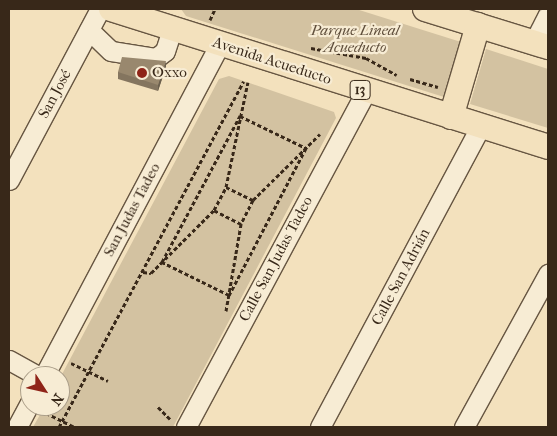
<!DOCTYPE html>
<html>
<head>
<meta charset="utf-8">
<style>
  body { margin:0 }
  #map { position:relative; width:557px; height:436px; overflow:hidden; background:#f3e1bd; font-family:"IM FELL French Canon",serif }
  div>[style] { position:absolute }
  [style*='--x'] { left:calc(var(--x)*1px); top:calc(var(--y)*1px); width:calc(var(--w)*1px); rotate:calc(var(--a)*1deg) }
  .green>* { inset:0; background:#d3c2a1 }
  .path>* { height:3px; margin-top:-1.5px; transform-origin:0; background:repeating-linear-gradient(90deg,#382819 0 4px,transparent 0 6.5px) }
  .roads { filter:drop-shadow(1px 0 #675642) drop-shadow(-1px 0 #675642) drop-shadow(0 1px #675642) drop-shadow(0 -1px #675642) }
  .minor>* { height:19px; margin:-9.5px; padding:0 9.5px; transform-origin:9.5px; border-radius:9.5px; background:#f7ecd4 }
  .major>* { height:24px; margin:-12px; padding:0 12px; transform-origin:12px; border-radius:12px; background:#f3e1bd }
  .wall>* { inset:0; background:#84755f }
  .shaded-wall>* { inset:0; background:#6b5f4d }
  .building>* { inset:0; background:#99886e }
  .dots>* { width:14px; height:14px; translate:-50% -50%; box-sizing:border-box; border:2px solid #f7ecd4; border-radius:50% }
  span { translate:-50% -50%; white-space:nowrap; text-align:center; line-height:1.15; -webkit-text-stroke:4.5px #f7ecd4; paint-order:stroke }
  .shield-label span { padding:1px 4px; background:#f7ecd4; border:1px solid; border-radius:4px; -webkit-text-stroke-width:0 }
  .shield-label { font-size:14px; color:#382819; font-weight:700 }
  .park-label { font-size:15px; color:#5f4e3b; font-style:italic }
  .street-label { font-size:15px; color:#382819 }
  .poi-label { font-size:15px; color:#382819 }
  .left { translate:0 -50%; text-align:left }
  .frame { position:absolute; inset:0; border:10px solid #382819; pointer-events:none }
  .north { position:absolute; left:20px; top:366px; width:50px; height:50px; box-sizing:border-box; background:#f7ecd4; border:1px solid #ab9e89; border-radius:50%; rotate:125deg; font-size:14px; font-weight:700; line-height:20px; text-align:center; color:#382819 }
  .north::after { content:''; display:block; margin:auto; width:18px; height:22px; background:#8f2418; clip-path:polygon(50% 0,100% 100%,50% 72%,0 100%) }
</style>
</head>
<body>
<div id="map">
  <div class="green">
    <i style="clip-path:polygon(181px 9px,356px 9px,461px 42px,444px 97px,186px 16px)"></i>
    <i style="clip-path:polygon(486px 49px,548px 69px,548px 128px,470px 104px)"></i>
    <i style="clip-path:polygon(229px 76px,334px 112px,336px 118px,173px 427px,33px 427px,45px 406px,60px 406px,60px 378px,219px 79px)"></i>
  </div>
  <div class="path">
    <i style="--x:210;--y:20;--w:12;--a:-66"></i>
    <i style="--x:311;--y:48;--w:56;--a:10.3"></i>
    <i style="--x:366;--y:58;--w:35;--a:29"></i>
    <i style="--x:410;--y:79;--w:29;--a:16"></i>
    <i style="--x:240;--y:116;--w:73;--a:25.9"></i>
    <i style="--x:306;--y:148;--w:166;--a:117.6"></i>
    <i style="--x:229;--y:295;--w:75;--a:-153.8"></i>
    <i style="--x:162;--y:262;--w:166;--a:-61.9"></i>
    <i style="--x:226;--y:187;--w:30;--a:26"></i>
    <i style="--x:253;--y:200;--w:27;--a:117"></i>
    <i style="--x:241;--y:224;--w:30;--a:-153"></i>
    <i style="--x:214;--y:210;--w:26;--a:-62"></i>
    <i style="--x:226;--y:187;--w:107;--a:-78.2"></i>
    <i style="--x:253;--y:200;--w:94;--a:-44.6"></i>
    <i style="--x:143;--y:272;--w:8;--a:7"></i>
    <i style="--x:151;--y:273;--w:89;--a:-45"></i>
    <i style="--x:226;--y:311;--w:88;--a:-80.2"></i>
    <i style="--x:71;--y:363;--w:41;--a:25.9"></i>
    <i style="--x:158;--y:407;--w:17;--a:45"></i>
    <i style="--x:46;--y:413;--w:32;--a:26"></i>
    <i style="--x:59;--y:427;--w:392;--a:-61.9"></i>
  </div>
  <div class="roads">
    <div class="minor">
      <i style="--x:89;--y:30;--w:30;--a:44"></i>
      <i style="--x:111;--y:51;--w:46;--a:8.8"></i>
      <i style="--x:156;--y:58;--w:11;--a:-38"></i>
      <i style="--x:165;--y:51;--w:25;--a:-72"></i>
      <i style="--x:534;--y:42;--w:30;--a:-63"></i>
      <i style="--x:9;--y:180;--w:194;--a:-62"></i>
      <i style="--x:9;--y:360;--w:33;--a:29"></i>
      <i style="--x:44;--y:376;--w:376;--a:-62.1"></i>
      <i style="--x:17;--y:427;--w:27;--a:-62"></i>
      <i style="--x:186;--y:427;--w:380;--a:-61.8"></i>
      <i style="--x:320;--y:427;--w:341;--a:-61.9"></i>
      <i style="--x:464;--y:427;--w:175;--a:-61.2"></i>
    </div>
    <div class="major">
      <i style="--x:111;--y:9;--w:458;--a:17.5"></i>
      <i style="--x:425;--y:9;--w:129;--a:17.2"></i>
      <i style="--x:451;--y:117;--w:96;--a:-73.6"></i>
    </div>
  </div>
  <div class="wall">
    <i style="clip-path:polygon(166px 67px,158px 91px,118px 79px,118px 72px)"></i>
  </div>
  <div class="shaded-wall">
    <i style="clip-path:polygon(166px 61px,166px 67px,158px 91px,158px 85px)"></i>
  </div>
  <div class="building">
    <i style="clip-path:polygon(122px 57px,166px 61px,158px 85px,118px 72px)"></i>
  </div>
  <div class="dots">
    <i style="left:142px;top:73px;background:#8f2418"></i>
  </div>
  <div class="shield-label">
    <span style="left:360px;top:90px">13</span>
  </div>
  <div class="park-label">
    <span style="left:355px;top:39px">Parque Lineal<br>Acueducto</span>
  </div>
  <div class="street-label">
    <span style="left:272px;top:61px;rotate:18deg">Avenida Acueducto</span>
    <span style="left:55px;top:94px;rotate:-62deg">San José</span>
    <span style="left:132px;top:210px;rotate:-62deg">San Judas Tadeo</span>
    <span style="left:276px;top:259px;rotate:-62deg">Calle San Judas Tadeo</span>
    <span style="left:401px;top:277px;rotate:-62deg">Calle San Adrián</span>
  </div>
  <div class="poi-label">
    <span class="left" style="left:152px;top:73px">Oxxo</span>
  </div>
  <div class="frame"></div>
  <div class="north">N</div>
</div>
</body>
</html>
